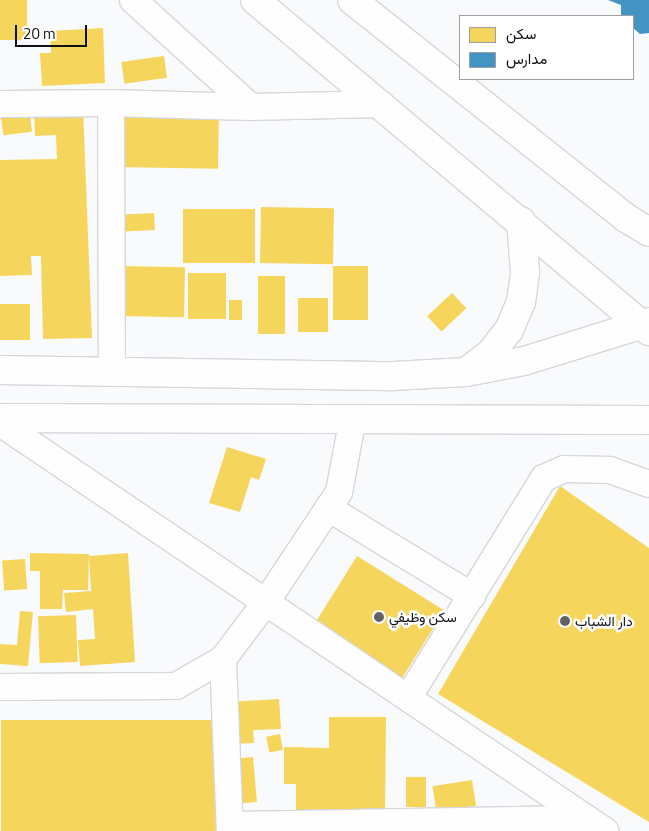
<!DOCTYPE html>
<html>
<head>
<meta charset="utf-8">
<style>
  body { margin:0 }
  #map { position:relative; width:649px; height:831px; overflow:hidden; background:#f9fafc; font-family:"Titillium Web",Vazirmatn,sans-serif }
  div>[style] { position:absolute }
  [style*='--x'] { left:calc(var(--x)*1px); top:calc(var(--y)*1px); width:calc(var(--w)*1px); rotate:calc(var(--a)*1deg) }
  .homes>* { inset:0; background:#f6d55c; transform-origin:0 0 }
  .schools>* { inset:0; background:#4393c3 }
  .roads { filter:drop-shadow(1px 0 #d6d7da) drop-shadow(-1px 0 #d6d7da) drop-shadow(0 1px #d6d7da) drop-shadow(0 -1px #d6d7da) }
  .minor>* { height:26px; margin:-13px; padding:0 13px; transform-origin:13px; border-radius:13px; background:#fefeff }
  .secondary>* { height:28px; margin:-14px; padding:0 14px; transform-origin:14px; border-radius:14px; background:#fefeff }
  .primary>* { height:28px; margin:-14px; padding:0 14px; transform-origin:14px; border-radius:14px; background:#fefeff }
  .dots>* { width:14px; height:14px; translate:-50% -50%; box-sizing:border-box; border:2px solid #fff; border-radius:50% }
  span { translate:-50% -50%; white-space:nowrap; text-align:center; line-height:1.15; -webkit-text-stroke:5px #fff; paint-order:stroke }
  .poi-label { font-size:14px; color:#0f1013 }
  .left { translate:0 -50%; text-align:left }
  .legend { position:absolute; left:459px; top:15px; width:175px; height:65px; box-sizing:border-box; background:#fff; border:1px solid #9f9fa1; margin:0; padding:6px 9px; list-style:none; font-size:15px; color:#0f1013 }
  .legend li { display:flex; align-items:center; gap:10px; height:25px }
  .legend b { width:25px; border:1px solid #9f9fa1 }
  .scale { position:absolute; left:15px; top:25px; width:72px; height:22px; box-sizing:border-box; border:2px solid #0f1013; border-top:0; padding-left:6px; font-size:15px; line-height:18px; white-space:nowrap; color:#0f1013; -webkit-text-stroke:4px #fff; paint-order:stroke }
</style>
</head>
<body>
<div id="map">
  <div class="homes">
    <i style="left:0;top:0;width:27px;height:40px"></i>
    <i style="clip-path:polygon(103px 28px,105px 83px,42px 86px,40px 53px,51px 53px,50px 31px)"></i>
    <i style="left:164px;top:56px;width:22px;height:43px;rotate:82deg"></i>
    <i style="left:29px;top:107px;width:25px;height:29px;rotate:83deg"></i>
    <i style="clip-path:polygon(83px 107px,92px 338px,43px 339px,41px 256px,31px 256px,32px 275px,0 276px,0 160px,57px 159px,56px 135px,35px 136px,34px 108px)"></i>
    <i style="left:116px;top:109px;width:103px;height:58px;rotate:1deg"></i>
    <i style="left:261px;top:207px;width:73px;height:56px;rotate:1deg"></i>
    <i style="left:183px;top:209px;width:72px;height:54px"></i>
    <i style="left:154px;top:213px;width:17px;height:30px;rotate:87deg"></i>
    <i style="left:116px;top:266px;width:69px;height:50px;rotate:1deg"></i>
    <i style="left:333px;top:266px;width:35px;height:54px"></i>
    <i style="left:188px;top:273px;width:38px;height:46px"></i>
    <i style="left:258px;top:276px;width:27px;height:58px"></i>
    <i style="left:452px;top:293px;width:21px;height:34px;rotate:47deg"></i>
    <i style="left:328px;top:298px;width:34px;height:30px;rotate:90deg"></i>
    <i style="left:242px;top:300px;width:20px;height:13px;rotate:90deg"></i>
    <i style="left:0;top:304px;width:30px;height:36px"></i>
    <i style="clip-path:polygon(227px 447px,266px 459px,259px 480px,251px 477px,240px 512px,209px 503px)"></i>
    <i style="clip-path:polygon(560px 486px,649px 548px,649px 822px,438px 694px)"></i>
    <i style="clip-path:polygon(30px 553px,89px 554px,88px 590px,63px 590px,62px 609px,40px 609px,40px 571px,30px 571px)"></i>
    <i style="clip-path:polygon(128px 553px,135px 662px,80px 666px,78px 640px,95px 639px,93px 609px,66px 612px,64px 593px,91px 591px,89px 556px)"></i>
    <i style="left:357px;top:556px;width:103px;height:82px;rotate:32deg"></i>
    <i style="left:25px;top:559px;width:30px;height:23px;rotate:86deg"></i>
    <i style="clip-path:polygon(20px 611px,33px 612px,28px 666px,0 664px,0 644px,17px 645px)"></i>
    <i style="left:76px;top:615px;width:47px;height:38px;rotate:88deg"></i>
    <i style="clip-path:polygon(279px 699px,281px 729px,253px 730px,254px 743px,230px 744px,228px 702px)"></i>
    <i style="clip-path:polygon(329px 717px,386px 717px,385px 815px,341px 815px,341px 810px,296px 810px,296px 784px,284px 784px,284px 747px,329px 748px)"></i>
    <i style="left:1px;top:720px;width:215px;height:111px"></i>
    <i style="left:280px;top:734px;width:16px;height:14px;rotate:79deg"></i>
    <i style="left:253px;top:757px;width:45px;height:22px;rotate:85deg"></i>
    <i style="left:406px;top:777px;width:20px;height:30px"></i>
    <i style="left:472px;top:780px;width:26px;height:40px;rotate:81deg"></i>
  </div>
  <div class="schools">
    <i style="clip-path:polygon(608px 0,649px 0,649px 33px,640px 34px,633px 28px,633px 16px,621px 16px,621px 5px)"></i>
  </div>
  <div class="roads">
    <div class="minor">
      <i style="--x:133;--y:0;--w:159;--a:42.2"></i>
      <i style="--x:251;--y:107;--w:130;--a:-1.3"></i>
      <i style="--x:111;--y:103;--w:269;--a:89.8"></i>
      <i style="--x:0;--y:104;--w:111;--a:-0.5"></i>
      <i style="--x:111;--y:103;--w:140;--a:1.6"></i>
      <i style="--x:0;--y:423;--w:730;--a:33.99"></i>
      <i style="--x:328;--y:508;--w:169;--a:31.4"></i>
      <i style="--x:223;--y:659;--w:172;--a:87.7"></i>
      <i style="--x:0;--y:687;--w:176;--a:-0.3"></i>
      <i style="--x:176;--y:686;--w:54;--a:-29.9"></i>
      <i style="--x:223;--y:659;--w:71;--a:-53"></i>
      <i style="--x:266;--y:602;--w:132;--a:-56.4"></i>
      <i style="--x:339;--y:492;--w:75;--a:-79.3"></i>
      <i style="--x:408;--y:698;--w:259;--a:-58.3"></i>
      <i style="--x:544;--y:478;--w:22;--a:-24"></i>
      <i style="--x:564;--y:469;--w:46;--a:1.2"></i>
      <i style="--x:610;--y:470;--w:41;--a:19.7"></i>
      <i style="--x:230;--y:825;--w:357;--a:-1"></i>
    </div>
    <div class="secondary">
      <i style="--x:0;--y:370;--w:393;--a:0.9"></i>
      <i style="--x:393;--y:376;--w:73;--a:-3.1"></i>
      <i style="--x:466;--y:372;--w:59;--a:-10.7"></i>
      <i style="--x:524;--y:361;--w:131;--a:-17.3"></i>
      <i style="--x:0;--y:418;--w:649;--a:0.18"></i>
    </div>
    <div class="primary">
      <i style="--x:255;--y:0;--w:515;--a:40.03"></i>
      <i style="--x:352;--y:0;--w:350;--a:38.5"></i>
      <i style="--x:626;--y:218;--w:27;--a:31"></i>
      <i style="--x:466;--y:372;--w:30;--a:-37"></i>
      <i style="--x:490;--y:354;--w:31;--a:-52"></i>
      <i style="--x:509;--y:330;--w:30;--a:-67"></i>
      <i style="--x:521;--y:302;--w:30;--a:-82"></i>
      <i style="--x:525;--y:272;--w:51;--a:-94.5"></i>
    </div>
  </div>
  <div class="dots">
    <i style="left:379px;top:617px;background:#616265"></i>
    <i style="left:565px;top:621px;background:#616265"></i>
  </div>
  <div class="poi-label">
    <span class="left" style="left:389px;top:617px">سكن وظيفي</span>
    <span class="left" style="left:575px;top:621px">دار الشباب</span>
  </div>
  <ul class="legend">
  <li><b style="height:14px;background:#f6d55c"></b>سكن</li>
  <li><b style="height:14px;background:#4393c3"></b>مدارس</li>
  </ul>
  <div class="scale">20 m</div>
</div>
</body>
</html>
